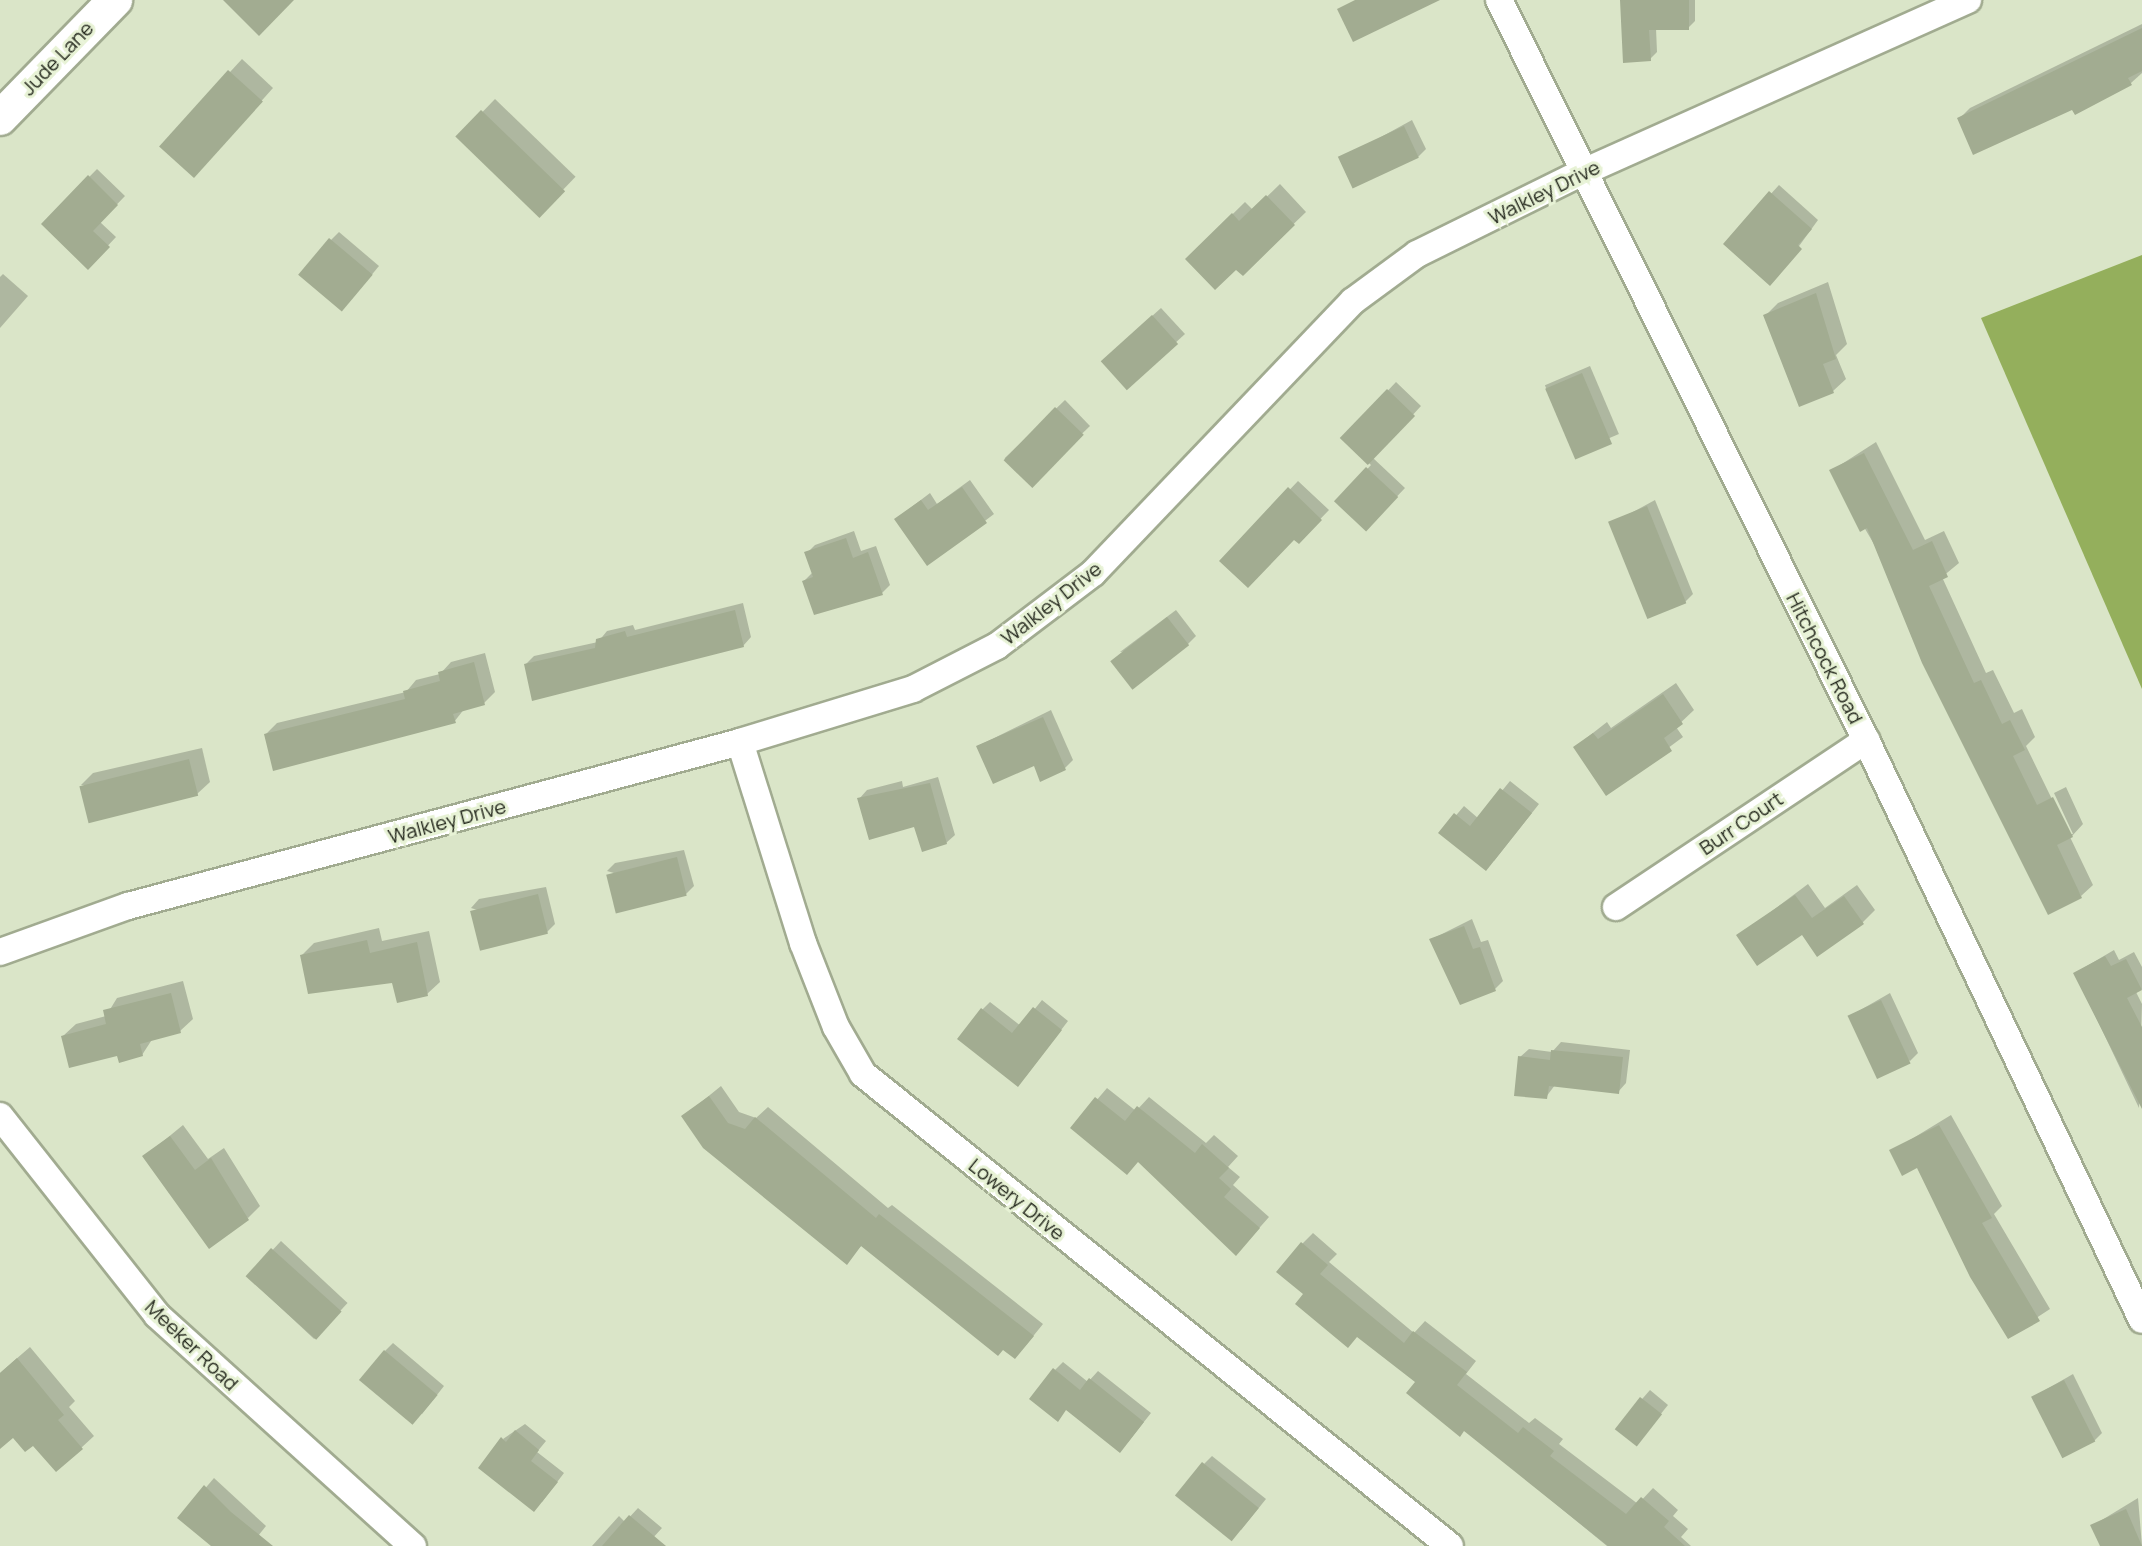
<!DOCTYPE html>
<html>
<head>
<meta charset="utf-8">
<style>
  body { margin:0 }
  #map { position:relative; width:2142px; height:1546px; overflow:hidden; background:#dae5c8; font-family:Manrope,sans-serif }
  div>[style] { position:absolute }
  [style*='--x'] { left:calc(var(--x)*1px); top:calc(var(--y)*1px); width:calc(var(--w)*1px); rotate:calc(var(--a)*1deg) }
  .forest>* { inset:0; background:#94af5c }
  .shadow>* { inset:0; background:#0003; transform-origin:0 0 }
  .building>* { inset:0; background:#a2ac91; transform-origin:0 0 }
  .roads { filter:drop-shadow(2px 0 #a1ab90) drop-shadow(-2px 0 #a1ab90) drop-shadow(0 2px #a1ab90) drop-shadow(0 -2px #a1ab90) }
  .minor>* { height:26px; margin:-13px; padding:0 13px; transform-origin:13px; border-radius:13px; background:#fff }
  .tertiary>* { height:34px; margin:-17px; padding:0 17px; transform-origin:17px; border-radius:17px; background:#fff }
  span { translate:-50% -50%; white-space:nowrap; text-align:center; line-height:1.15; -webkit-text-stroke:6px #e7f2d5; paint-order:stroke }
  .street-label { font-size:20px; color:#262a1f }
</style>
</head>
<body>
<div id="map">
  <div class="forest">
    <i style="clip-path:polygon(2142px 255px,2142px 689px,1981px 318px)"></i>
  </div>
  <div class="shadow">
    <i style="clip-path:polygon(1623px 0,1695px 0,1695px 21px,1688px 28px,1656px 28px,1657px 52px,1650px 59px)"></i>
    <i style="clip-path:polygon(2142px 24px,2142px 73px,2131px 83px,2073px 107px,1959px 119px,1970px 108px)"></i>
    <i style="clip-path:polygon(242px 59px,273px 88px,206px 163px,162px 146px)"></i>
    <i style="left:495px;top:99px;width:112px;height:53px;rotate:44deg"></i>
    <i style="clip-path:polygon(1412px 120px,1426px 149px,1418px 157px,1341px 159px)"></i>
    <i style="clip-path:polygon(97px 169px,125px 196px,100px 222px,116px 237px,88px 267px,43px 224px)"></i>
    <i style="clip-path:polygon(1280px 184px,1306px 212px,1243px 273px,1236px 267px,1187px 259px,1245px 202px,1253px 210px)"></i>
    <i style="clip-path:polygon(1779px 185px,1818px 220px,1778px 275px,1726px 243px)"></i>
    <i style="clip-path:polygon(339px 232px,379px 266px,350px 301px,331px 240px)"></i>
    <i style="clip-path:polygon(3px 274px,28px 296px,0 328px,0 277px)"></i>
    <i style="clip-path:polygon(1828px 282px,1847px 344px,1836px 355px,1846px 379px,1833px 391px,1765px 316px,1778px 303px)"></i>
    <i style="clip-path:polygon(1161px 308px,1185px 334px,1127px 387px,1111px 353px)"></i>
    <i style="left:1590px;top:366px;width:74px;height:49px;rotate:67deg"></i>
    <i style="clip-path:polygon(1396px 382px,1421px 406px,1373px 458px,1405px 488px,1367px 528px,1337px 501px,1371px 465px,1343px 438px)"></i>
    <i style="left:1065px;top:400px;width:36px;height:84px;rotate:46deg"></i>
    <i style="clip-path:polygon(1876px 442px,1925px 540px,1944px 531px,1959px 563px,1942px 577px,1986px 673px,1993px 670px,2014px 713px,2022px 709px,2035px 737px,2026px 746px,2069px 834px,2073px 834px,2054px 793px,2066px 787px,2083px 824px,2072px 836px,2070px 837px,2093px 885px,2081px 896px,1831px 471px)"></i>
    <i style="clip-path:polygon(970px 480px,994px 514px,928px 564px,905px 512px,930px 493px,937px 504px)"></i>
    <i style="clip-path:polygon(1298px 481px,1329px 510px,1299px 541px,1294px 537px,1222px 561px)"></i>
    <i style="clip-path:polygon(1655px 500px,1693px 594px,1685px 602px,1611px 524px)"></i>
    <i style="clip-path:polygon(854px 531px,861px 551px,876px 546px,890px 585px,882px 593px,804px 581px,813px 572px,807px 553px,815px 545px)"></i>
    <i style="clip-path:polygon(743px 603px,751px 637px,743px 646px,526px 664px,534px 656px,598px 642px,607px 631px,633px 625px,635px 630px)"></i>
    <i style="clip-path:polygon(1176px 610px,1196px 636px,1188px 644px,1120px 652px)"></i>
    <i style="clip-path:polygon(485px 653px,495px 692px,484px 703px,465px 708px,454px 722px,266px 734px,277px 723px,406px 692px,416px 680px,440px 674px,451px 662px)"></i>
    <i style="clip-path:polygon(1676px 683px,1694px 710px,1676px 727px,1683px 737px,1607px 793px,1575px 747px,1607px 722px,1611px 728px)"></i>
    <i style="clip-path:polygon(1051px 710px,1073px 760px,1065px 768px,978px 746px)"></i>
    <i style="clip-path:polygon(202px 748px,210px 782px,197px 794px,81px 785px,93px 773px)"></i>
    <i style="clip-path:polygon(938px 777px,955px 835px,946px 843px,859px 799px,867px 790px,902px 781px,903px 787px)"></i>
    <i style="clip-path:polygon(1510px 781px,1539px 804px,1494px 861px,1441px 833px,1464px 806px,1479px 819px)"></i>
    <i style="clip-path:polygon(684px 850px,694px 886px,686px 894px,607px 871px,615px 863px)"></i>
    <i style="clip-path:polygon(1808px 884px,1825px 908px,1857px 885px,1875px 910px,1862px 923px,1739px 936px)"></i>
    <i style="clip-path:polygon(546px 887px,555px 924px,547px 932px,471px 908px,479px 899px)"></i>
    <i style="clip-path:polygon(1472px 919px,1481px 942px,1488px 940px,1503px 981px,1495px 989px,1432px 939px)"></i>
    <i style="clip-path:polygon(379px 928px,382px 941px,429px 931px,440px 982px,427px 994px,302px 955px,314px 943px)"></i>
    <i style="clip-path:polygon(2114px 950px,2119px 960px,2134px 952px,2142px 967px,2142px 989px,2136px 992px,2142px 1004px,2139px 1108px,2075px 973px)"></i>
    <i style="clip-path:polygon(183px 981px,193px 1019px,180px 1031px,153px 1038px,142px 1055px,63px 1036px,76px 1024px,106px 1016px,117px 998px)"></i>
    <i style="clip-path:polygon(1890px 993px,1918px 1053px,1910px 1061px,1850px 1016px)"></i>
    <i style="clip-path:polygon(1042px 1000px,1068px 1021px,1026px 1076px,982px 1010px,990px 1002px,1021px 1026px)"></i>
    <i style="clip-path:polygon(1561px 1042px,1630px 1050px,1626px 1083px,1618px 1092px,1555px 1085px,1546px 1097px,1520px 1057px,1529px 1049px,1552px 1052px)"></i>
    <i style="clip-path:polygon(721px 1086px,739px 1112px,756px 1118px,768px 1107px,888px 1208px,892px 1205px,1043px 1324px,1026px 1345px,862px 1245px,846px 1262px,684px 1116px)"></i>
    <i style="clip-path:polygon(1107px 1088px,1136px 1111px,1149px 1097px,1206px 1143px,1214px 1135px,1238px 1156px,1228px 1167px,1240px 1177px,1233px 1185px,1269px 1217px,1246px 1243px,1139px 1160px,1073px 1128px)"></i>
    <i style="clip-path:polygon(1951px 1115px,2002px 1206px,1994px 1214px,2050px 1309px,2009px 1336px,1917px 1166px,1892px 1151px)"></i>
    <i style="clip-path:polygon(183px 1125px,208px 1159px,224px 1148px,260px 1206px,248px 1218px,144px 1157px)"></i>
    <i style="clip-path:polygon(1313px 1233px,1337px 1254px,1329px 1262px,1414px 1333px,1425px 1321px,1476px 1361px,1466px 1374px,1529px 1423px,1535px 1418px,1563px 1439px,1559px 1444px,1638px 1504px,1653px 1488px,1678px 1510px,1673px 1516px,1688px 1529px,1681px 1537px,1691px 1546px,1607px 1546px,1541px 1492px,1417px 1382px,1306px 1294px,1302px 1244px)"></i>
    <i style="left:281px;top:1241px;width:91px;height:49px;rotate:43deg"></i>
    <i style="clip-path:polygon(393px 1343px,444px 1386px,422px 1414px,385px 1351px)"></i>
    <i style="clip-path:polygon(30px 1347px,75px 1401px,69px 1407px,94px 1436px,81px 1448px,33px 1443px,14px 1435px,0 1443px,0 1373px)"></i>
    <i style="clip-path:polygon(1063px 1362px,1088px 1382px,1098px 1371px,1151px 1413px,1128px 1442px,1055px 1370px)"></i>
    <i style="clip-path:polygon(2073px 1374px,2102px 1433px,2094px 1441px,2033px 1397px)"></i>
    <i style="clip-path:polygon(1650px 1390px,1668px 1405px,1643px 1436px,1616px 1429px)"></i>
    <i style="clip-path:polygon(525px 1424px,546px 1441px,537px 1452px,564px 1473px,542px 1502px,503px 1439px)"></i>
    <i style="clip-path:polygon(1212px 1456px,1266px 1499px,1241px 1530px,1204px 1464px)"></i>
    <i style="clip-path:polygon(214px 1478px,266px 1526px,250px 1546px,214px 1546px,180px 1518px)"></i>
    <i style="clip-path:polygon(2138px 1498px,2142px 1546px,2102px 1546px,2092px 1526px)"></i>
    <i style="clip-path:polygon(638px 1508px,662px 1528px,651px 1540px,658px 1546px,592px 1546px,619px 1516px,625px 1522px)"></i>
  </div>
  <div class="building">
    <i style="clip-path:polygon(223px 0,294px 0,259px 36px)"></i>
    <i style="clip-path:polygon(1355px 0,1440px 0,1353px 42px,1337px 9px)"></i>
    <i style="clip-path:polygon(1620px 0,1689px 0,1689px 30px,1649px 30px,1651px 61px,1623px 63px)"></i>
    <i style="clip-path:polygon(2142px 28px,2142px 71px,2128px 78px,2132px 85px,2075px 115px,2072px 110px,1973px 155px,1957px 118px)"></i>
    <i style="left:228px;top:70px;width:47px;height:103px;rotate:42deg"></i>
    <i style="left:481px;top:110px;width:117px;height:37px;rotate:44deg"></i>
    <i style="left:1404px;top:126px;width:35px;height:73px;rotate:65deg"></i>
    <i style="clip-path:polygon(88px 175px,118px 205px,93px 231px,110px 247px,88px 270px,41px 224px)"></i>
    <i style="clip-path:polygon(1769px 191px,1812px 229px,1798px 245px,1802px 249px,1770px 286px,1723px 244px)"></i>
    <i style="clip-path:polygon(1266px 195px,1295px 225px,1243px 276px,1236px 270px,1215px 290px,1185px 259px,1232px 213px,1239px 221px)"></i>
    <i style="left:329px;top:238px;width:57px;height:48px;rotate:40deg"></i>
    <i style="clip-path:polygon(1816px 293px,1836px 359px,1823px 364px,1834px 393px,1799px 407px,1763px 315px)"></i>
    <i style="left:1152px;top:315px;width:39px;height:69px;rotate:48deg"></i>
    <i style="left:1582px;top:373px;width:77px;height:40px;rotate:67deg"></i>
    <i style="left:1387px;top:389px;width:39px;height:68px;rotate:44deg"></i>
    <i style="left:1055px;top:407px;width:40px;height:74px;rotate:44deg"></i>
    <i style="clip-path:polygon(1864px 453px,1913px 550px,1932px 541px,1948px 577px,1929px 586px,1974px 683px,1981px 680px,2002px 724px,2010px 720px,2025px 750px,2013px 756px,2037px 805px,2053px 797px,2073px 837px,2057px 845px,2082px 898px,2048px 915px,1922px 663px,1867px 528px,1860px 532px,1829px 470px)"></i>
    <i style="left:1366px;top:467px;width:44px;height:47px;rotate:43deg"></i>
    <i style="clip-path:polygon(962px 487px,987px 523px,927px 566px,894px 519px,921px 500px,928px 510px)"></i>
    <i style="clip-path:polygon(1288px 487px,1322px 520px,1299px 544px,1294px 540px,1248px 588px,1219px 561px)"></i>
    <i style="left:1647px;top:506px;width:105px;height:42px;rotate:68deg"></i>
    <i style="clip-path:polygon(846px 538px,853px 558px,868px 552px,883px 595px,814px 615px,802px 581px,813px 577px,804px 552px)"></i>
    <i style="clip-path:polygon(735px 610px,744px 647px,532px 701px,524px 664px,595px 648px,596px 639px,625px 631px,627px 637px)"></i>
    <i style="left:1167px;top:617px;width:36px;height:72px;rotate:52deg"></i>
    <i style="clip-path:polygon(474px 662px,485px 705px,453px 714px,456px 723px,273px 771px,264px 734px,405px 699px,403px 691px,440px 681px,438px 672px)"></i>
    <i style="clip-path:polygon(1663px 694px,1683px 724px,1664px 738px,1672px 751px,1606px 796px,1573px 747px,1593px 733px,1598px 739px)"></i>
    <i style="clip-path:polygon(1043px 717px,1066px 770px,1040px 782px,1034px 766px,993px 784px,976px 746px)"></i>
    <i style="left:189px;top:759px;width:38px;height:113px;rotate:76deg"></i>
    <i style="clip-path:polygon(930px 783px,947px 844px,922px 852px,914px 827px,869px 840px,857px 798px)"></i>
    <i style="clip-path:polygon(1500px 788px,1532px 813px,1486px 871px,1438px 833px,1454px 813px,1470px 826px)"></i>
    <i style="left:677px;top:857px;width:40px;height:73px;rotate:76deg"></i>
    <i style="left:538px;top:894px;width:41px;height:70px;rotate:76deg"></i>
    <i style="clip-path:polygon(1795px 895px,1812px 918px,1844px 896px,1864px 924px,1817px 957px,1802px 935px,1757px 966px,1736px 935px)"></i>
    <i style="clip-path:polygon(1464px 926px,1473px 949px,1480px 947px,1496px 991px,1460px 1005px,1429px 939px)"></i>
    <i style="clip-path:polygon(367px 940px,370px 953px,417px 942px,428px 996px,397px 1003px,392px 983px,308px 994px,300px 955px)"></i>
    <i style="clip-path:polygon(2105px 956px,2111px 966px,2126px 959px,2142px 990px,2127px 998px,2142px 1027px,2142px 1109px,2073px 973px)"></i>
    <i style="clip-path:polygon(171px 993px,181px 1033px,140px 1044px,143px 1056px,119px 1063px,117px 1056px,69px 1068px,61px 1036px,106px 1024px,103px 1010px)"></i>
    <i style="left:1881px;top:1000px;width:70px;height:37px;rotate:65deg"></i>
    <i style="clip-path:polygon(1033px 1007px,1062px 1030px,1018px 1087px,957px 1039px,981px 1008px,1012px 1033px)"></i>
    <i style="clip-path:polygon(1551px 1050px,1623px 1057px,1619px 1094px,1549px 1086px,1547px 1099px,1514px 1096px,1518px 1056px,1550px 1060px)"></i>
    <i style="clip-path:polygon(709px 1096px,728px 1123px,745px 1129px,755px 1117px,876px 1218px,879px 1214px,1034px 1336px,1015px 1359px,1003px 1350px,998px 1356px,861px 1246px,847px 1265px,703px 1148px,681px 1116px)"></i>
    <i style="clip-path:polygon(1095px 1097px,1125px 1121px,1137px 1106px,1195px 1153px,1202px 1144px,1229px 1168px,1219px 1178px,1231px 1189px,1224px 1197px,1260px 1228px,1236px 1256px,1138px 1162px,1127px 1175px,1070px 1128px)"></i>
    <i style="clip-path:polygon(1939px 1125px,1992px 1218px,1982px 1223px,2040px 1321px,2008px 1339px,1970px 1277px,1917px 1168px,1902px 1176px,1889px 1150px)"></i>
    <i style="clip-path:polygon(170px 1136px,195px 1170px,211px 1158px,249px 1220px,209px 1249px,142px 1156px)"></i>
    <i style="clip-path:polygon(1301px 1242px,1328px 1265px,1320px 1274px,1404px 1343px,1413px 1331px,1467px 1372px,1457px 1385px,1518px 1433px,1523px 1427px,1554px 1451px,1550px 1456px,1626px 1514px,1641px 1497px,1669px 1521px,1664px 1527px,1685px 1546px,1608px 1546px,1464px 1431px,1460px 1437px,1406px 1393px,1415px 1382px,1357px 1337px,1348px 1348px,1295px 1304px,1303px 1294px,1276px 1272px)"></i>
    <i style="left:271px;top:1248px;width:95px;height:38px;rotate:42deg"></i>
    <i style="left:384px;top:1350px;width:70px;height:39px;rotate:40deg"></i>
    <i style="clip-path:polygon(17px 1358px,64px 1415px,58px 1420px,83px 1449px,56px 1472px,33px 1446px,25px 1452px,13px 1438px,0 1449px,0 1373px)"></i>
    <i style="clip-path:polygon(1053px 1368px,1080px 1390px,1089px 1378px,1144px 1422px,1120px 1453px,1066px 1410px,1058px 1422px,1029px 1399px)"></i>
    <i style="left:2064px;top:1380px;width:69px;height:37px;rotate:63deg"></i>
    <i style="left:1640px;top:1397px;width:28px;height:41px;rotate:38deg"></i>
    <i style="clip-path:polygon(515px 1430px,539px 1450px,531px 1461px,558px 1482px,534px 1512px,478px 1468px,501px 1437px,506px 1442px)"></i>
    <i style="left:1202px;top:1462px;width:73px;height:43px;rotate:39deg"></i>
    <i style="clip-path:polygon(204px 1485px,231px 1512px,273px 1546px,211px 1546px,177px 1518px)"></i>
    <i style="clip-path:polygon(2126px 1509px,2142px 1546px,2100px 1546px,2090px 1525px)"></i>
    <i style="clip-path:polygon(629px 1515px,666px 1546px,602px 1546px)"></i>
  </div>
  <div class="roads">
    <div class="minor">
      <i style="--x:1499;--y:0;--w:826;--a:63.62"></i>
      <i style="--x:1866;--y:740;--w:642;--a:64.55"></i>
      <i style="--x:740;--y:742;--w:211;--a:72.6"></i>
      <i style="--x:803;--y:943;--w:90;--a:68.6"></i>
      <i style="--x:836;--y:1027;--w:54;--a:60.1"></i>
      <i style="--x:863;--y:1074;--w:753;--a:38.8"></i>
      <i style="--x:1616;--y:907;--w:301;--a:-33.7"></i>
      <i style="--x:0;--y:952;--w:136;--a:-19.8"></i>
      <i style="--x:128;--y:906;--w:634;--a:-15"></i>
      <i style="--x:740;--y:742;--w:181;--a:-17"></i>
      <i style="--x:913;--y:689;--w:94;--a:-27.1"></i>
      <i style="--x:997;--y:646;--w:121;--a:-37.2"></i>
      <i style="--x:1093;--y:573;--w:376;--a:-46.3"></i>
      <i style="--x:1353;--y:301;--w:79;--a:-36.3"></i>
      <i style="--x:1417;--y:254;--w:183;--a:-26.3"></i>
      <i style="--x:1581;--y:173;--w:424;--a:-24.1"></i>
      <i style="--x:0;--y:1116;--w:253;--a:51.7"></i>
      <i style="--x:157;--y:1315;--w:345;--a:42.1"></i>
    </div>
    <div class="tertiary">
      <i style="--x:0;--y:118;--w:165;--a:-45.7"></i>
    </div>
  </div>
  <div class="street-label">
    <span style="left:57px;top:58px;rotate:-46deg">Jude Lane</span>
    <span style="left:1544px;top:192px;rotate:-26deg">Walkley Drive</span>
    <span style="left:1051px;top:603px;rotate:-38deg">Walkley Drive</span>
    <span style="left:1825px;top:658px;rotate:63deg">Hitchcock Road</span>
    <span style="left:447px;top:821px;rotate:-15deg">Walkley Drive</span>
    <span style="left:1741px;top:823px;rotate:-34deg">Burr Court</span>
    <span style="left:1017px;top:1199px;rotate:39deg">Lowery Drive</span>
    <span style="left:192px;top:1345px;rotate:44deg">Meeker Road</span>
  </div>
</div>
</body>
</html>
